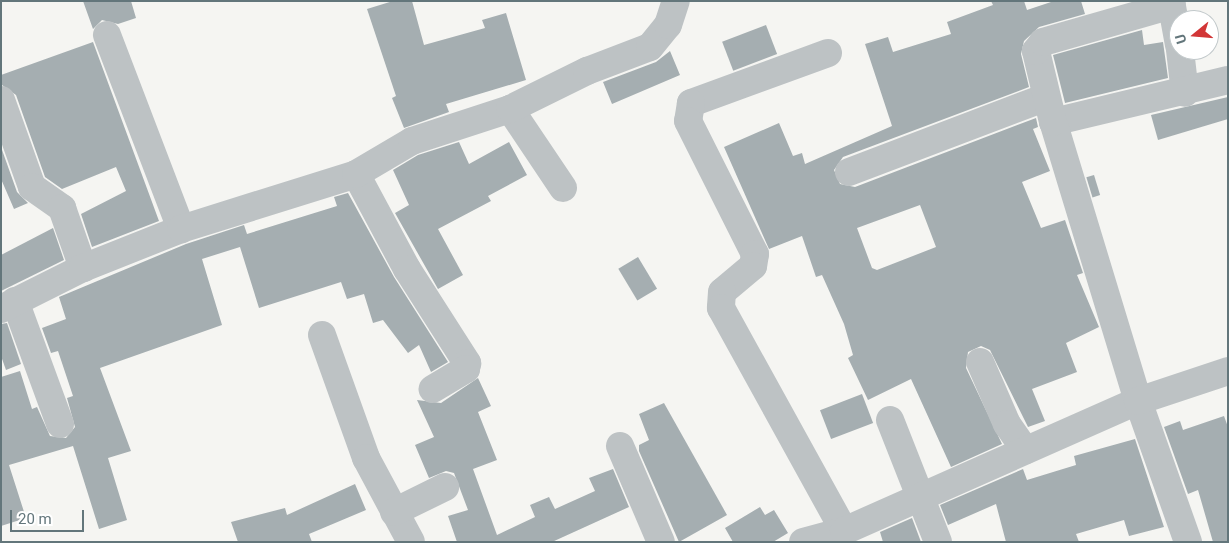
<!DOCTYPE html>
<html>
<head>
<meta charset="utf-8">
<style>
  body { margin:0 }
  #map { position:relative; width:1229px; height:543px; overflow:hidden; background:#f5f5f2; font-family:Roboto,sans-serif }
  div>[style] { position:absolute }
  [style*='--x'] { left:calc(var(--x)*1px); top:calc(var(--y)*1px); width:calc(var(--w)*1px); rotate:calc(var(--a)*1deg) }
  .building>* { inset:0; background:#a5aeb1; transform-origin:0 0 }
  .minor>* { height:28px; margin:-14px; padding:0 14px; transform-origin:14px; border-radius:14px; background:#bdc2c4 }
  span { translate:-50% -50%; white-space:nowrap; text-align:center; line-height:1.15; -webkit-text-stroke:5px #fff; paint-order:stroke }
  .frame { position:absolute; inset:0; border:2px solid #63767b; pointer-events:none }
  .north { position:absolute; left:1169px; top:10px; width:50px; height:50px; box-sizing:border-box; background:#fff; border:1px solid #c1c8ca; border-radius:50%; rotate:253deg; font-size:14px; font-weight:700; line-height:20px; text-align:center; color:#63767b }
  .north::after { content:''; display:block; margin:auto; width:18px; height:22px; background:#d23637; clip-path:polygon(50% 0,100% 100%,50% 72%,0 100%) }
  .scale { position:absolute; left:10px; top:510px; width:74px; height:22px; box-sizing:border-box; border:2px solid #63767b; border-top:0; padding-left:6px; font-size:15px; line-height:18px; white-space:nowrap; color:#63767b; -webkit-text-stroke:4px #fff; paint-order:stroke }
</style>
</head>
<body>
<div id="map">
  <div class="building">
    <i style="clip-path:polygon(83px 1px,131px 1px,136px 18px,118px 24px,102px 20px,93px 29px)"></i>
    <i style="clip-path:polygon(393px 1px,412px 1px,424px 45px,485px 28px,482px 20px,506px 13px,526px 80px,446px 104px,449px 112px,404px 128px,392px 98px,396px 96px,367px 9px)"></i>
    <i style="clip-path:polygon(evenodd,991px 1px,1024px 1px,1027px 10px,1054px 1px,1081px 1px,1085px 14px,1039px 27px,1024px 41px,1021px 54px,1029px 87px,843px 157px,834px 170px,840px 184px,855px 187px,1036px 118px,1038px 127px,1033px 129px,1050px 171px,1022px 182px,1041px 228px,1065px 220px,1083px 273px,1077px 275px,1099px 327px,1066px 343px,1077px 372px,1032px 389px,1045px 421px,1028px 427px,990px 350px,981px 346px,968px 352px,966px 368px,1002px 444px,951px 467px,911px 379px,868px 400px,848px 358px,853px 355px,844px 324px,822px 275px,816px 277px,802px 236px,769px 249px,724px 147px,779px 123px,793px 156px,802px 153px,805px 164px,892px 126px,865px 44px,888px 37px,893px 52px,951px 34px,947px 22px,993px 5px,991px 1px,920px 205px,936px 247px,877px 270px,872px 268px,857px 228px,920px 205px)"></i>
    <i style="left:766px;top:25px;width:31px;height:47px;rotate:69deg"></i>
    <i style="clip-path:polygon(1142px 30px,1144px 45px,1163px 42px,1168px 78px,1065px 103px,1053px 55px)"></i>
    <i style="clip-path:polygon(93px 42px,159px 221px,92px 247px,81px 214px,126px 191px,116px 167px,62px 189px,45px 177px,16px 95px,2px 85px,1px 75px)"></i>
    <i style="clip-path:polygon(670px 51px,680px 75px,612px 104px,603px 82px,656px 62px)"></i>
    <i style="clip-path:polygon(1228px 97px,1228px 119px,1158px 140px,1151px 115px)"></i>
    <i style="clip-path:polygon(459px 142px,469px 164px,509px 142px,527px 175px,488px 196px,491px 201px,438px 229px,463px 275px,438px 289px,395px 213px,409px 205px,393px 170px,418px 155px)"></i>
    <i style="clip-path:polygon(1px 147px,17px 192px,28px 203px,14px 209px,1px 179px)"></i>
    <i style="left:1094px;top:175px;width:21px;height:8px;rotate:73deg"></i>
    <i style="clip-path:polygon(348px 193px,394px 277px,448px 362px,431px 372px,419px 345px,408px 353px,383px 320px,373px 323px,364px 294px,347px 299px,341px 282px,259px 308px,240px 247px,202px 259px,222px 325px,100px 368px,131px 451px,108px 458px,127px 520px,99px 529px,73px 446px,9px 465px,26px 518px,1px 526px,1px 377px,20px 371px,32px 409px,37px 407px,50px 436px,66px 438px,75px 427px,67px 398px,73px 396px,58px 351px,51px 353px,42px 328px,66px 319px,59px 297px,186px 244px,244px 225px,247px 234px,337px 206px,334px 197px)"></i>
    <i style="clip-path:polygon(53px 228px,64px 260px,1px 291px,1px 255px)"></i>
    <i style="left:638px;top:257px;width:37px;height:23px;rotate:59deg"></i>
    <i style="clip-path:polygon(7px 323px,21px 364px,6px 370px,1px 356px,1px 324px)"></i>
    <i style="clip-path:polygon(478px 378px,491px 406px,478px 412px,497px 460px,473px 469px,497px 535px,535px 517px,530px 505px,549px 497px,555px 509px,595px 491px,589px 478px,613px 469px,629px 507px,552px 542px,457px 542px,448px 516px,468px 510px,454px 473px,446px 471px,429px 478px,415px 445px,434px 437px,417px 400px,441px 403px)"></i>
    <i style="left:862px;top:394px;width:31px;height:45px;rotate:69deg"></i>
    <i style="clip-path:polygon(664px 403px,727px 515px,679px 542px,639px 451px,639px 445px,649px 440px,639px 414px)"></i>
    <i style="clip-path:polygon(1224px 416px,1228px 427px,1228px 542px,1213px 542px,1198px 490px,1188px 494px,1164px 427px,1180px 421px,1183px 430px)"></i>
    <i style="clip-path:polygon(1135px 439px,1164px 527px,1129px 536px,1124px 520px,1076px 534px,1079px 542px,1006px 542px,996px 504px,948px 525px,940px 505px,1023px 469px,1027px 480px,1076px 465px,1074px 456px)"></i>
    <i style="clip-path:polygon(355px 484px,366px 510px,309px 534px,312px 542px,238px 542px,231px 522px,285px 508px,287px 515px)"></i>
    <i style="clip-path:polygon(760px 507px,765px 515px,774px 510px,788px 533px,773px 542px,733px 542px,725px 528px)"></i>
    <i style="clip-path:polygon(912px 518px,921px 542px,883px 542px,880px 532px)"></i>
  </div>
  <div class="minor">
    <i style="--x:1171;--y:1;--w:45;--a:79.7"></i>
    <i style="--x:107;--y:35;--w:208;--a:69.1"></i>
    <i style="--x:1180;--y:50;--w:43;--a:83.4"></i>
    <i style="--x:828;--y:53;--w:146;--a:159.9"></i>
    <i style="--x:691;--y:103;--w:18;--a:99"></i>
    <i style="--x:688;--y:121;--w:149;--a:63.3"></i>
    <i style="--x:755;--y:254;--w:12;--a:99"></i>
    <i style="--x:753;--y:266;--w:40;--a:140"></i>
    <i style="--x:722;--y:292;--w:16;--a:94"></i>
    <i style="--x:721;--y:308;--w:255;--a:61.1"></i>
    <i style="--x:1;--y:100;--w:92;--a:70.4"></i>
    <i style="--x:32;--y:187;--w:37;--a:35"></i>
    <i style="--x:62;--y:208;--w:64;--a:70.7"></i>
    <i style="--x:510;--y:109;--w:95;--a:56.1"></i>
    <i style="--x:1053;--y:122;--w:180;--a:-13.5"></i>
    <i style="--x:849;--y:172;--w:211;--a:-20.8"></i>
    <i style="--x:356;--y:174;--w:108;--a:61.8"></i>
    <i style="--x:407;--y:269;--w:112;--a:57.4"></i>
    <i style="--x:467;--y:363;--w:6;--a:99"></i>
    <i style="--x:466;--y:369;--w:39;--a:149"></i>
    <i style="--x:15;--y:301;--w:131;--a:69.9"></i>
    <i style="--x:1;--y:309;--w:92;--a:-26.6"></i>
    <i style="--x:83;--y:268;--w:105;--a:-21.7"></i>
    <i style="--x:181;--y:229;--w:183;--a:-17.4"></i>
    <i style="--x:356;--y:174;--w:65;--a:-30.5"></i>
    <i style="--x:412;--y:141;--w:103;--a:-18.1"></i>
    <i style="--x:510;--y:109;--w:86;--a:-26.3"></i>
    <i style="--x:587;--y:71;--w:67;--a:-20.9"></i>
    <i style="--x:650;--y:47;--w:28;--a:-51"></i>
    <i style="--x:668;--y:25;--w:25;--a:-72"></i>
    <i style="--x:322;--y:335;--w:131;--a:70.3"></i>
    <i style="--x:366;--y:458;--w:95;--a:61.8"></i>
    <i style="--x:980;--y:362;--w:68;--a:66.5"></i>
    <i style="--x:1007;--y:424;--w:32;--a:55"></i>
    <i style="--x:890;--y:420;--w:131;--a:68.5"></i>
    <i style="--x:620;--y:446;--w:104;--a:66.9"></i>
    <i style="--x:394;--y:512;--w:57;--a:-26.1"></i>
    <i style="--x:803;--y:542;--w:42;--a:-15"></i>
    <i style="--x:844;--y:531;--w:321;--a:-23.9"></i>
    <i style="--x:1138;--y:401;--w:292;--a:-106.9"></i>
    <i style="--x:1053;--y:122;--w:73;--a:-103.5"></i>
    <i style="--x:1036;--y:51;--w:11;--a:-52"></i>
    <i style="--x:1043;--y:42;--w:134;--a:-16"></i>
    <i style="--x:1188;--y:542;--w:150;--a:-109.5"></i>
    <i style="--x:1138;--y:401;--w:95;--a:-18.4"></i>
  </div>
  <div class="frame"></div>
  <div class="north">U</div>
  <div class="scale">20 m</div>
</div>
</body>
</html>
